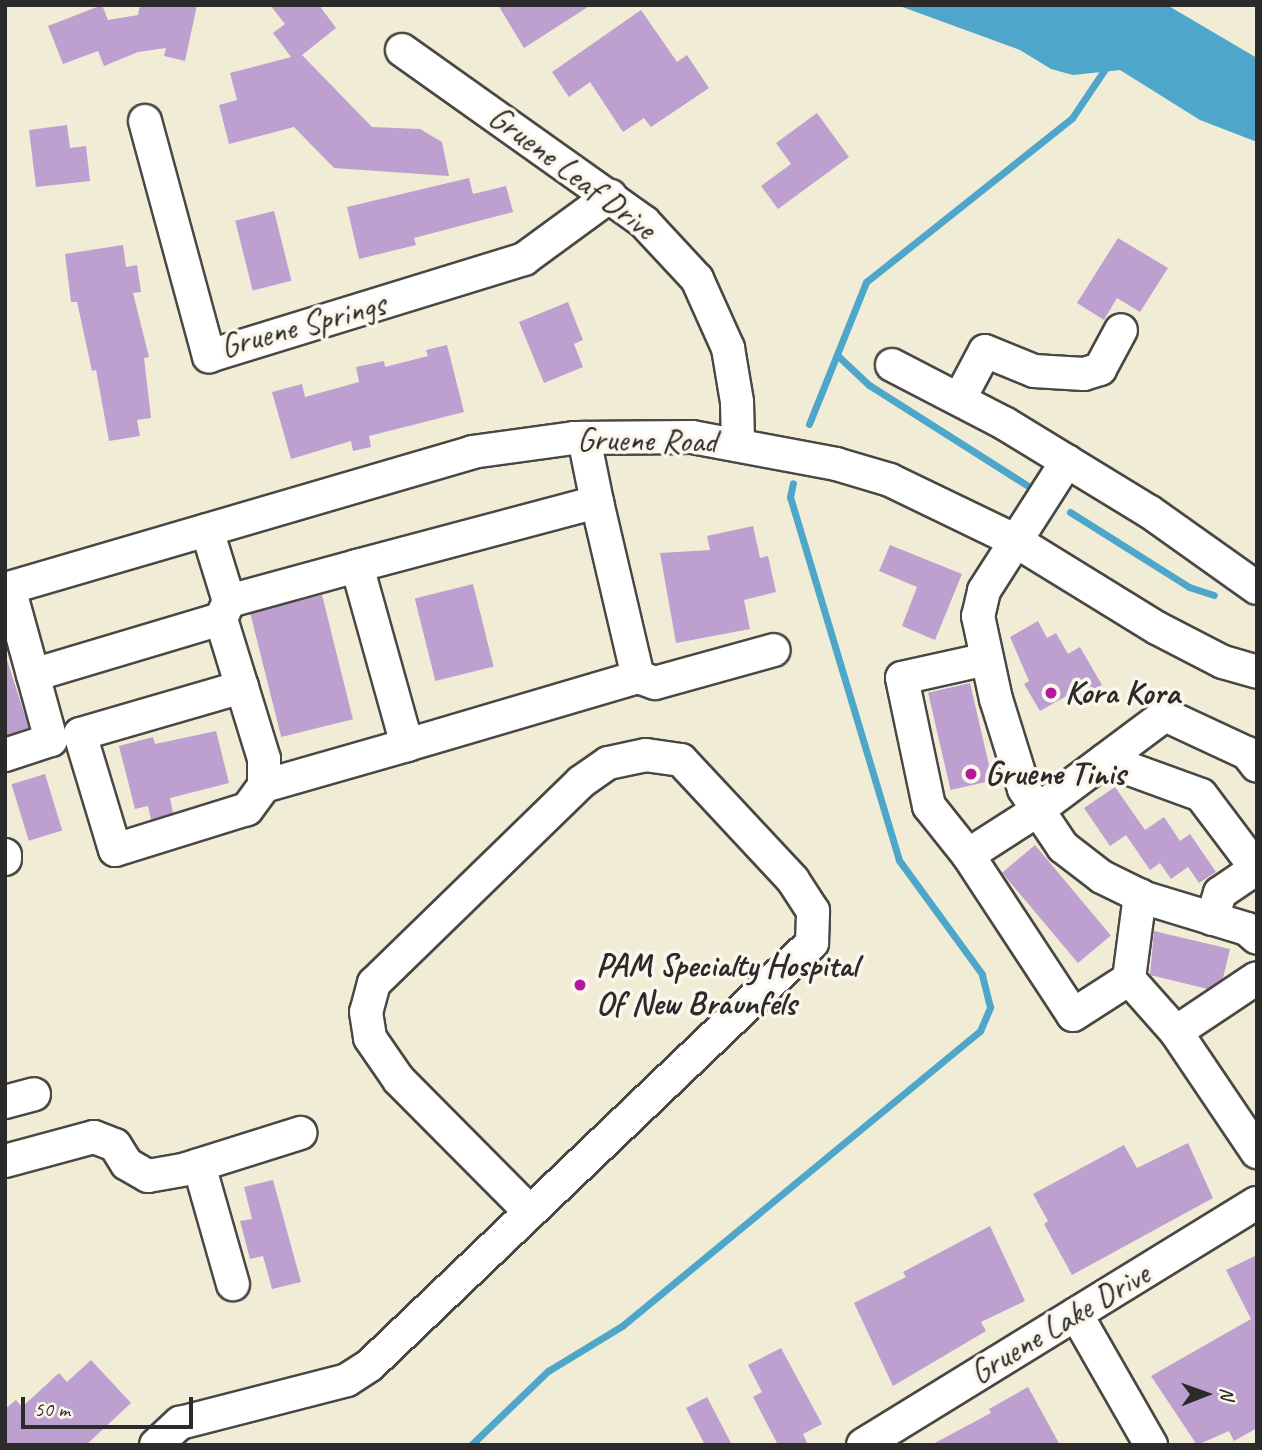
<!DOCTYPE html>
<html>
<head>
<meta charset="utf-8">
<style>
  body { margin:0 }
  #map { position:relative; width:1262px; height:1450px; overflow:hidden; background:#f1ecd5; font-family:Caveat,sans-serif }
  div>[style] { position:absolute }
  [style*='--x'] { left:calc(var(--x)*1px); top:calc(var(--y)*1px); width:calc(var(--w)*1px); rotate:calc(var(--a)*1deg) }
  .water>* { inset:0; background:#4ea7cb }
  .stream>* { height:7px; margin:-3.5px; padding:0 3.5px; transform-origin:3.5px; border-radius:3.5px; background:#4ea7cb }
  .building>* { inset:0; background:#bda0d0; transform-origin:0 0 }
  .roads { filter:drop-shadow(2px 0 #494844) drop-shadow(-2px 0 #494844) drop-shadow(0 2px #494844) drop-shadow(0 -2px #494844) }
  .minor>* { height:32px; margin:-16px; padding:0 16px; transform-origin:16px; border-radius:16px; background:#fff }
  .dots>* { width:19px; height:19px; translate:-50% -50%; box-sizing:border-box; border:4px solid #fbf7ec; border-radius:50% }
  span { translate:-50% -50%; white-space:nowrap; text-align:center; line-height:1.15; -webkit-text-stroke:7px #fbf7ec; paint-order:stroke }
  .street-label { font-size:33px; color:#2b2b2b }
  .poi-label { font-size:33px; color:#2b2b2b; font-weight:700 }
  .left { translate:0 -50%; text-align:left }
  .frame { position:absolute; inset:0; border:7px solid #2b2b2b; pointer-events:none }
  .north { position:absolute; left:1171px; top:1359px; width:70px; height:70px; -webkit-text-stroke:5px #fbf7ec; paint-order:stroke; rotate:89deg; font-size:19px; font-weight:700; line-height:28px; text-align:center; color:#2b2b2b }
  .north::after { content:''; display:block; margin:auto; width:24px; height:32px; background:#2b2b2b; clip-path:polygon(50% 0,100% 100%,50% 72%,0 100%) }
  .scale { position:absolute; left:21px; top:1397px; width:172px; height:32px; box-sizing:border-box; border:4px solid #2b2b2b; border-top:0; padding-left:9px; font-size:21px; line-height:24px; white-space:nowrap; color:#2b2b2b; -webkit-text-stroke:5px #fbf7ec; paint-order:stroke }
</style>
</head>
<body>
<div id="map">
  <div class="water">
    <i style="clip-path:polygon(897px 5px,1167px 5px,1257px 58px,1257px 142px,1200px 120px,1120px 70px,1073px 75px,1051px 69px,1020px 50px)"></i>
  </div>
  <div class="stream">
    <i style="--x:837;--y:355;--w:44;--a:43.2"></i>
    <i style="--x:869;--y:385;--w:188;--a:32.4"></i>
    <i style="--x:809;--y:424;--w:153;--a:-68.1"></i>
    <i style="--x:866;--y:282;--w:263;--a:-38.5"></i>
    <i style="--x:1072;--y:118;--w:63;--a:-56.1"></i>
    <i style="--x:1070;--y:512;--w:141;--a:32.2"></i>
    <i style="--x:1189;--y:587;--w:26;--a:18"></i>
    <i style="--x:471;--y:1445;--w:107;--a:-43.9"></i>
    <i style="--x:548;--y:1371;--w:87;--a:-31.3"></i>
    <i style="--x:622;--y:1326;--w:464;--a:-39.5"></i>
    <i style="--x:980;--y:1031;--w:26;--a:-67"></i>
    <i style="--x:990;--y:1007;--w:34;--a:-104"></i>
    <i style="--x:982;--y:974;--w:141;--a:-126.1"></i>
    <i style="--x:899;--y:860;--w:379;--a:-106.7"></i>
    <i style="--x:790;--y:497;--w:14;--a:-78"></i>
  </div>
  <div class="building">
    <i style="clip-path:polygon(102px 5px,108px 20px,138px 15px,140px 5px,197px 5px,185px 61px,164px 56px,166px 48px,138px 52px,104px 66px,98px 51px,63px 64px,48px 26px)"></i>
    <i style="clip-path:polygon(270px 5px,319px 5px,336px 28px,302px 55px,372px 127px,420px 129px,442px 142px,449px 176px,334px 168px,294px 127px,229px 144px,219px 105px,237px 100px,230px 73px,291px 57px,273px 33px,285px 24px)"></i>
    <i style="clip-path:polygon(498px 5px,591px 5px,524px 48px)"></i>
    <i style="clip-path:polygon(641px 10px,677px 62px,687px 55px,709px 88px,651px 127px,644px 118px,623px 132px,590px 82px,569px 97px,552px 72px)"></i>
    <i style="clip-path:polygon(817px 113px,849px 157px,778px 209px,761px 186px,791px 164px,776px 143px)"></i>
    <i style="clip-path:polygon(67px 125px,70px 148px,86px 146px,90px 181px,36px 187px,29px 130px)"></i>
    <i style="clip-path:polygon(469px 178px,473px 194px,506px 186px,513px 212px,414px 238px,416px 245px,359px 259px,347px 207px)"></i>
    <i style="left:274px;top:211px;width:72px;height:40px;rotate:76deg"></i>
    <i style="clip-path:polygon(1118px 238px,1168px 268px,1140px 312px,1117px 298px,1104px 320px,1077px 303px)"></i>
    <i style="clip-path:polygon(123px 245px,126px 267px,137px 265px,141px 292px,133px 293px,149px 357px,144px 358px,151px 418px,137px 420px,140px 436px,109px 441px,96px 370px,92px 371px,77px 302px,71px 302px,65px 254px)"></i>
    <i style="clip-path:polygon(568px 302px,583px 340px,574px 344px,583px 367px,544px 383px,519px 322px)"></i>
    <i style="clip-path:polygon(447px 345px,464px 412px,369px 436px,371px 447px,353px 451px,351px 441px,291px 459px,272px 392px,302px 384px,305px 397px,359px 382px,356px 367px,384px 361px,385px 367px,428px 356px,426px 350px)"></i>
    <i style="clip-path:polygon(753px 526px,760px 558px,768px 556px,776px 592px,744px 600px,750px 629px,676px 643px,660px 553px,710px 550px,707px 536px)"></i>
    <i style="clip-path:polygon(890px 545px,962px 574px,935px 640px,902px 626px,917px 587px,879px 571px)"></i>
    <i style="left:473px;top:584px;width:85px;height:60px;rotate:76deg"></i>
    <i style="left:322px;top:595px;width:128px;height:74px;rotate:76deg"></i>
    <i style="clip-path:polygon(1038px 621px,1047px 638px,1056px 633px,1068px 654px,1080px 647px,1102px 685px,1080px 697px,1077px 690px,1040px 711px,1024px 684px,1029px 681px,1010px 637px)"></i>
    <i style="clip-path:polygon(5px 654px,29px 728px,5px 736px)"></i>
    <i style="left:970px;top:683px;width:100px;height:43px;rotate:77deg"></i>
    <i style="clip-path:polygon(216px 731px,229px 783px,170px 798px,173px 813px,151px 820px,148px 806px,135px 809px,119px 746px,153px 737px,155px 744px)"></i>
    <i style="left:45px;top:774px;width:59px;height:35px;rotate:73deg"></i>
    <i style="clip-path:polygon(1115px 787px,1145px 830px,1164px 817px,1180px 841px,1190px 834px,1216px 872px,1199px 883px,1188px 867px,1171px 879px,1160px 863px,1150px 870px,1126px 835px,1110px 846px,1084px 808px)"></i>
    <i style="left:1035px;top:845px;width:118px;height:43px;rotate:50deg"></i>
    <i style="clip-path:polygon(1154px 931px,1230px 949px,1223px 978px,1208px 989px,1150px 975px)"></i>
    <i style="clip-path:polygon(1188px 1143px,1213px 1198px,1072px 1275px,1044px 1224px,1048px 1221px,1033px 1194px,1124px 1145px,1137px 1168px)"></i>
    <i style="clip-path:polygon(273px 1180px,301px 1282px,272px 1289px,263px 1256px,250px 1259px,240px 1221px,252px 1219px,244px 1187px)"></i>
    <i style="clip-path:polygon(990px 1226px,1025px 1301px,981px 1322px,986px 1331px,893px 1386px,854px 1303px,906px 1277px,903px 1272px)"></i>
    <i style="clip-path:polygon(1257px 1255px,1257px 1428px,1234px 1441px,1229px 1431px,1197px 1445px,1151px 1376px,1251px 1319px,1226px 1270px)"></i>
    <i style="clip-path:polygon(781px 1348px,822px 1424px,803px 1434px,808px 1445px,778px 1445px,753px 1397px,762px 1392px,748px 1365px)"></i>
    <i style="clip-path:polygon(91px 1360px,131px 1403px,86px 1445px,5px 1445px,5px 1409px,16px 1400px,22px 1407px,59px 1373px,67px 1382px)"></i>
    <i style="clip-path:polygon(1028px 1387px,1060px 1445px,931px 1445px,991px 1413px,989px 1409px)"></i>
    <i style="clip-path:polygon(707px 1397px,732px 1445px,705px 1445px,686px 1408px)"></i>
  </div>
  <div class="roads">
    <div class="minor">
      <i style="--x:402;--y:50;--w:297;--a:35.4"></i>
      <i style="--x:644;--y:222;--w:78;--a:47.1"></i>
      <i style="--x:697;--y:279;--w:76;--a:65.8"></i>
      <i style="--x:728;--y:348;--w:55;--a:80.5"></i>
      <i style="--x:737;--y:402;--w:41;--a:88.6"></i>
      <i style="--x:145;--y:121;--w:244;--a:74.8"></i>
      <i style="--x:209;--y:356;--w:330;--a:-17.1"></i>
      <i style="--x:524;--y:259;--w:107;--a:-36.2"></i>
      <i style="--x:892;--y:365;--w:126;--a:27.4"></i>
      <i style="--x:1004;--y:423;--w:171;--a:31.4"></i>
      <i style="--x:1150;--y:512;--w:131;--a:35.4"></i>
      <i style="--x:960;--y:398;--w:53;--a:-62"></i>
      <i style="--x:985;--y:351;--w:53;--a:22.2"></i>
      <i style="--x:1034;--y:371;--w:50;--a:3.4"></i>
      <i style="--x:1084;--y:374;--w:17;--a:-17"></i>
      <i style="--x:1100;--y:369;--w:44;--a:-61.7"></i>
      <i style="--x:584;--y:438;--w:65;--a:78.5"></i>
      <i style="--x:597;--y:502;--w:248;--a:165.1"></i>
      <i style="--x:357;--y:566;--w:186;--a:74.4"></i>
      <i style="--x:407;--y:745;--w:241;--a:-16.4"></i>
      <i style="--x:638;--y:677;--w:180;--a:-103.2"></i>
      <i style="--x:1067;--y:461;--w:154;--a:122.6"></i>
      <i style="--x:984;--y:591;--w:26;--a:103"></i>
      <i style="--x:978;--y:616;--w:85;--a:77.8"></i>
      <i style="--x:996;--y:699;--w:94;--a:72.7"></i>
      <i style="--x:1024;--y:789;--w:70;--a:56.1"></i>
      <i style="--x:1063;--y:847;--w:49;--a:37.6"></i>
      <i style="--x:1102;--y:877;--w:48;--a:26"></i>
      <i style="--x:1145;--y:898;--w:107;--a:16.9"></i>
      <i style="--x:1247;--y:929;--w:13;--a:42"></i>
      <i style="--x:207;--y:530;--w:74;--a:72.8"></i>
      <i style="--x:229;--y:601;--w:20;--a:114"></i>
      <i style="--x:221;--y:619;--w:146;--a:72.9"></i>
      <i style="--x:264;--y:759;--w:27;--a:90"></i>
      <i style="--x:264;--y:786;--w:29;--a:126"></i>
      <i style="--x:247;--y:809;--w:138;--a:162.7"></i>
      <i style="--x:115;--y:850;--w:121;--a:-106.8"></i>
      <i style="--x:80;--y:734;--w:169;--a:-16.2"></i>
      <i style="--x:5;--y:589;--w:487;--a:-16.3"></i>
      <i style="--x:472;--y:452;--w:103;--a:-7.8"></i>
      <i style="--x:574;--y:438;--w:118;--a:-0.5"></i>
      <i style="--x:692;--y:437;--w:147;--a:10.6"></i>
      <i style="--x:836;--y:464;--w:56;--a:16.5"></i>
      <i style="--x:890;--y:480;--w:138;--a:25.8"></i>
      <i style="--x:1014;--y:540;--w:168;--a:31.6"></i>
      <i style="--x:1157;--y:628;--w:74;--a:27.3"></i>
      <i style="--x:1223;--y:662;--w:35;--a:16"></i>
      <i style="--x:229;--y:601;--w:133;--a:-15.3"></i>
      <i style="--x:987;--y:659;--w:87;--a:167.4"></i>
      <i style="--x:902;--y:678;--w:131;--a:78.1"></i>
      <i style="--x:929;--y:806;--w:63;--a:51.5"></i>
      <i style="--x:968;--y:855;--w:83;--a:-32.7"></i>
      <i style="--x:1038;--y:810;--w:159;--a:-36.8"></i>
      <i style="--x:1165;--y:715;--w:90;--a:24.9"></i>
      <i style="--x:1247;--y:753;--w:16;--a:52"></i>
      <i style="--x:33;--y:675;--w:196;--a:-16.6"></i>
      <i style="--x:638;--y:677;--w:18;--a:19"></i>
      <i style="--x:655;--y:683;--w:123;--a:-15.5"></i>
      <i style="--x:5;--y:755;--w:48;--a:-18.1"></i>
      <i style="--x:51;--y:740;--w:158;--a:-105.4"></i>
      <i style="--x:1105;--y:760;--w:102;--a:20"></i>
      <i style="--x:1201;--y:795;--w:91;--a:53"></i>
      <i style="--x:264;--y:786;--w:149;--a:-16"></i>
      <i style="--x:5;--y:855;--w:4;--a:90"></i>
      <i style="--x:968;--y:855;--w:191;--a:56.7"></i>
      <i style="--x:1073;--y:1015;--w:67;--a:-32.7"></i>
      <i style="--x:1140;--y:895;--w:85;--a:97.5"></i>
      <i style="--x:1129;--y:979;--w:71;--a:48.4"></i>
      <i style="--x:1176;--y:1032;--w:97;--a:-33.7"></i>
      <i style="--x:1212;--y:919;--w:27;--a:-73"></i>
      <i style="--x:1220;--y:893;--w:45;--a:-34"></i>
      <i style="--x:1176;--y:1032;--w:145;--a:56"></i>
      <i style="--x:5;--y:1102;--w:30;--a:-15"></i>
      <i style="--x:5;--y:1161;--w:92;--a:-15.1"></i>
      <i style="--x:94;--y:1137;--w:22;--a:21"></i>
      <i style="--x:115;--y:1145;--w:22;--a:58"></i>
      <i style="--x:127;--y:1164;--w:24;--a:30"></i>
      <i style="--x:148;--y:1176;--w:39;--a:-10"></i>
      <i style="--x:186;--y:1169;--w:120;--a:-17.5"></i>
      <i style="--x:199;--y:1165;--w:124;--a:74.1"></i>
      <i style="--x:1076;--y:1314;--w:151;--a:60.2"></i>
      <i style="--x:156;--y:1445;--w:33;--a:-43"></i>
      <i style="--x:180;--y:1423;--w:172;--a:-14.4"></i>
      <i style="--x:347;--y:1380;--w:27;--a:-33"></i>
      <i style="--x:370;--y:1365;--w:611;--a:-43.67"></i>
      <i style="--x:812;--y:943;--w:32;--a:-88"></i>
      <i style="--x:813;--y:911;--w:37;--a:-123"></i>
      <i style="--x:793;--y:880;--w:164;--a:-133"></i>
      <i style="--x:681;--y:760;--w:35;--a:-172"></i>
      <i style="--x:646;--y:755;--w:39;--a:168"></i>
      <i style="--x:608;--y:763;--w:33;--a:145"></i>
      <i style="--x:581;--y:782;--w:289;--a:135.8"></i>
      <i style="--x:374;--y:983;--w:30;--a:105"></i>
      <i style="--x:366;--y:1012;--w:26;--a:81"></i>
      <i style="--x:370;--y:1038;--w:51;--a:55.4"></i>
      <i style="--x:399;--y:1080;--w:186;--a:45.2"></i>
      <i style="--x:863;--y:1445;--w:462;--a:-31.6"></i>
    </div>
  </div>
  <div class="dots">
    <i style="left:1051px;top:693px;background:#b5179e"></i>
    <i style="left:971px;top:774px;background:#b5179e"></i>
    <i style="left:580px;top:985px;background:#b5179e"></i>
  </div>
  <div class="street-label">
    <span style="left:572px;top:173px;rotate:37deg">Gruene Leaf Drive</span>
    <span style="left:303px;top:326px;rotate:-15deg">Gruene Springs</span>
    <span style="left:647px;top:441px;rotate:1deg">Gruene Road</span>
    <span style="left:1060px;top:1324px;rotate:-31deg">Gruene Lake Drive</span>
  </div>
  <div class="poi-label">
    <span class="left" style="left:1065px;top:693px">Kora Kora</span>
    <span class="left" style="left:985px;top:774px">Gruene Tinis</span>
    <span class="left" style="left:596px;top:985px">PAM Specialty Hospital<br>Of New Braunfels</span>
  </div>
  <div class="frame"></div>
  <div class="north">N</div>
  <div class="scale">50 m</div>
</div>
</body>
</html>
